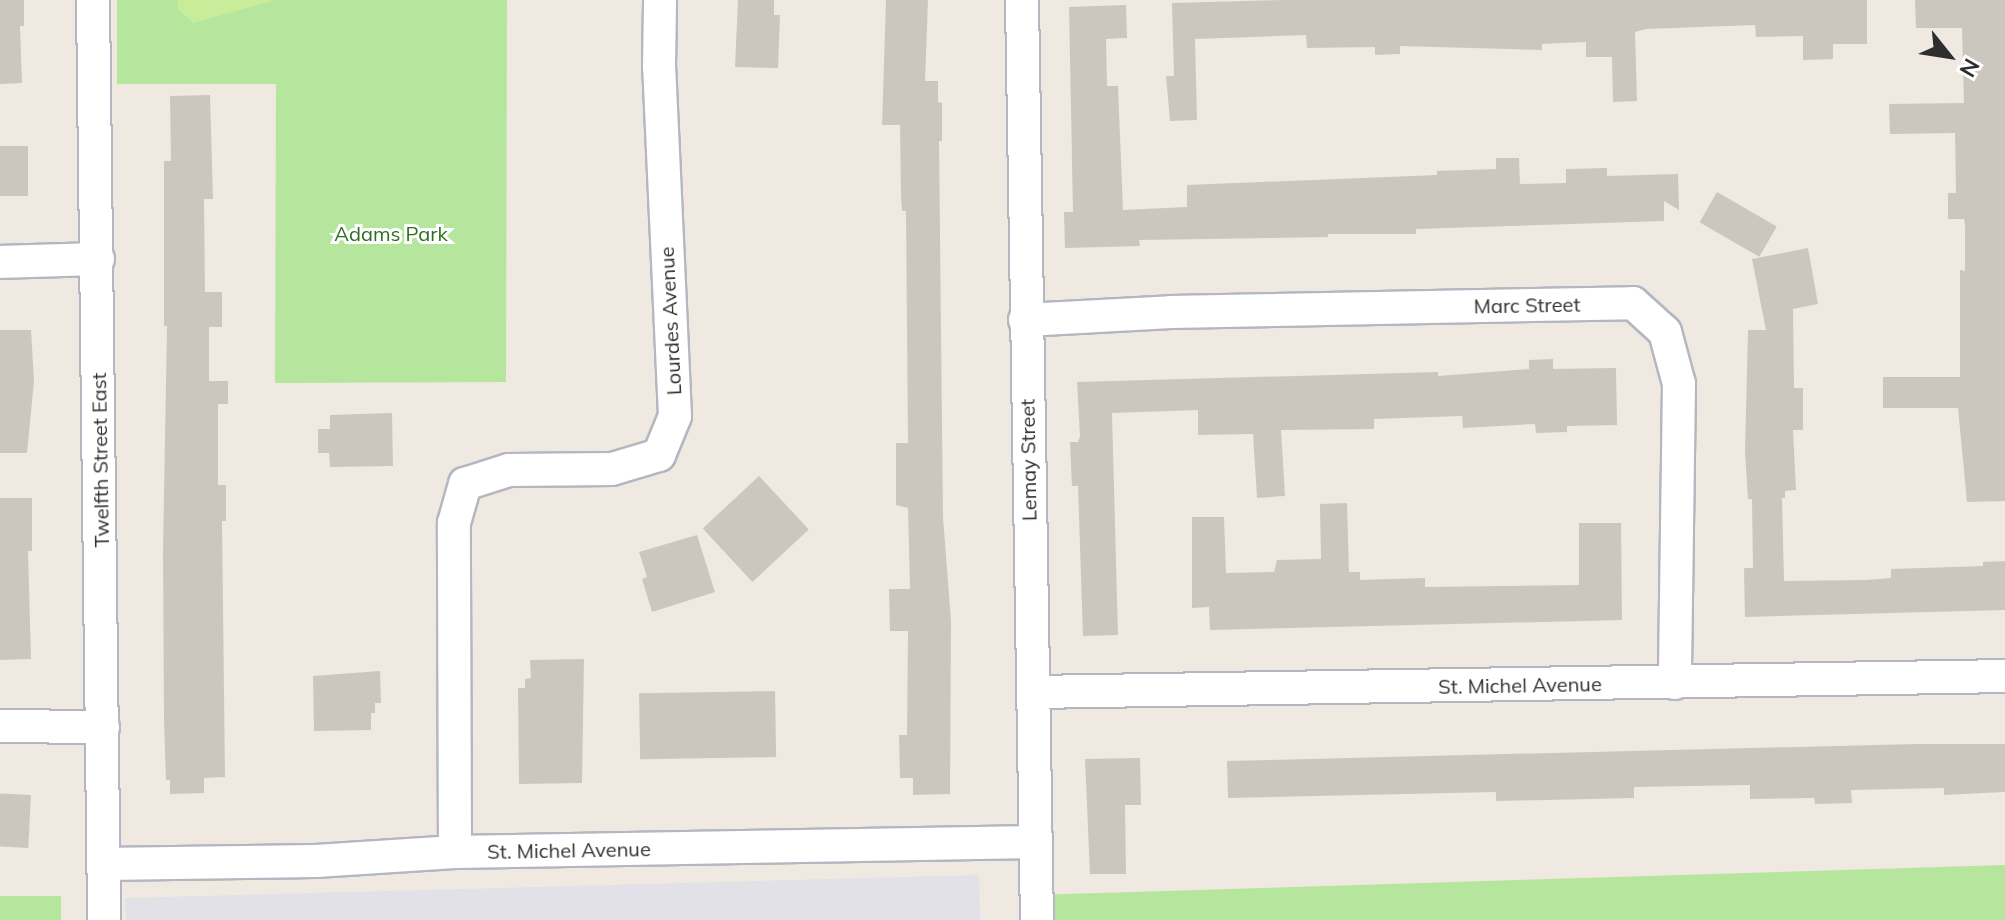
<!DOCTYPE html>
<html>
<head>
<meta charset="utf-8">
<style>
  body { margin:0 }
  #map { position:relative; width:2005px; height:920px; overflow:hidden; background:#efe9e1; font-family:Mulish,sans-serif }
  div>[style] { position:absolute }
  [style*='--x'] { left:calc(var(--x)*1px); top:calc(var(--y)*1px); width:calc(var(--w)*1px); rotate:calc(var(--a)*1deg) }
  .industrial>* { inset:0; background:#e3e1e8 }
  .green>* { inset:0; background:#b6e59e; transform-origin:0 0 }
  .pitch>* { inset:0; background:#c9ec9a }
  .building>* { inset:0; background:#cbc7bf; transform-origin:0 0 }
  .roads { filter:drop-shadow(2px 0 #b4b7c1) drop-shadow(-2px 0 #b4b7c1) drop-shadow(0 2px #b4b7c1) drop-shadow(0 -2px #b4b7c1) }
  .minor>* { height:32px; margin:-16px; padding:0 16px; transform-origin:16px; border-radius:16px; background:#fff }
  span { translate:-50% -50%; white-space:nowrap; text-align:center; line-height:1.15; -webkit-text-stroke:6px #fff; paint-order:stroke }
  .park-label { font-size:20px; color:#2c6e1b }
  .street-label { font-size:20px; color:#2e2e2e }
  .north { position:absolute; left:1909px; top:16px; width:80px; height:80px; -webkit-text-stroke:6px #fff; paint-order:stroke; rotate:120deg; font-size:22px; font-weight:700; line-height:32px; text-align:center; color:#2e2e2e }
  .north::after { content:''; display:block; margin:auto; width:28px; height:36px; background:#2e2e2e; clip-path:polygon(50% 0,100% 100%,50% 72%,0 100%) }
</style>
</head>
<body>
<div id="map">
  <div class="industrial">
    <i style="clip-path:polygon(979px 875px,980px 920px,126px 920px,125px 898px)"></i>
  </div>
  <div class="green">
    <i style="clip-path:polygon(117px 0,507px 0,506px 382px,275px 383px,276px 84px,117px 84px)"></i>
    <i style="clip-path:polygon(2005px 865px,2005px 920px,1035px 920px,1034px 895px)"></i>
    <i style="left:61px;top:896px;width:24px;height:61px;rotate:90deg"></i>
  </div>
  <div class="pitch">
    <i style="clip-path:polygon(178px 0,276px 0,193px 23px,177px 8px)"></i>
  </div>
  <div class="building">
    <i style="clip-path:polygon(0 0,24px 0,24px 26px,20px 26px,22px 83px,0 84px)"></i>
    <i style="clip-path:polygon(738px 0,774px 0,774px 15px,780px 15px,778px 68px,735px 67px)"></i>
    <i style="clip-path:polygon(886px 0,928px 0,925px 81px,938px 81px,938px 102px,942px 103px,942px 141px,939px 141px,943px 517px,951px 621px,950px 794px,913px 795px,913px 778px,900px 778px,899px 735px,907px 735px,908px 631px,890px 631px,889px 589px,910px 589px,908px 508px,896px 505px,896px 443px,908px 443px,906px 211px,902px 211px,901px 196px,900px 125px,882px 125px)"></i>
    <i style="clip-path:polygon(1283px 0,1867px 0,1867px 44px,1833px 44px,1833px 59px,1803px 60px,1803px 36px,1756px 37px,1755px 25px,1646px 29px,1635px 32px,1637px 101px,1613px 102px,1612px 57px,1586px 57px,1586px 42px,1542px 44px,1542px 50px,1400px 46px,1400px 54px,1375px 55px,1375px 47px,1307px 48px,1306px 35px,1195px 39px,1197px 120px,1170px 121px,1166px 76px,1174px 76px,1172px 3px)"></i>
    <i style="clip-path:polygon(1915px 0,2005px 0,2005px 501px,1967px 502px,1958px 408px,1883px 408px,1883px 377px,1960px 377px,1960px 270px,1965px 271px,1965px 225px,1964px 219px,1948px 219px,1948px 193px,1956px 193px,1955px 133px,1890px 134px,1889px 104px,1964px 103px,1962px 28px,1916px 28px)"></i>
    <i style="clip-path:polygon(1126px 5px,1127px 38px,1106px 39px,1107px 86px,1118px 86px,1123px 210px,1187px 207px,1187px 185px,1437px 175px,1437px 171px,1496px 169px,1496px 158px,1519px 158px,1520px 184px,1566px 183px,1566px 169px,1607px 168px,1607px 176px,1678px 174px,1679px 210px,1664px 201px,1664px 221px,1416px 229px,1416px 234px,1328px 234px,1328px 237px,1139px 240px,1140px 246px,1065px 248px,1064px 212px,1073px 212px,1069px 7px)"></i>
    <i style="clip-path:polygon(210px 95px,213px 199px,204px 199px,205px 292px,222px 292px,222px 327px,209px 327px,209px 381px,228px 381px,228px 404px,218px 404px,218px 485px,226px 485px,226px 521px,222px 521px,225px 777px,204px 778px,204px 793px,170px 794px,170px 780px,166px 780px,164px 720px,163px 551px,167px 326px,164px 326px,164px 161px,171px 161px,170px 96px)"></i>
    <i style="left:0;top:146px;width:28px;height:50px"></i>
    <i style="left:1717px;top:192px;width:69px;height:35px;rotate:30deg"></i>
    <i style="clip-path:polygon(1808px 248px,1818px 304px,1793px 309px,1794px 388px,1803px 388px,1803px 430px,1793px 430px,1796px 490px,1785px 491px,1785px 498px,1782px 498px,1784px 581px,1866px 580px,1891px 578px,1891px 569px,1983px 566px,1983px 562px,2005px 561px,2005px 610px,1745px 617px,1744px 568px,1753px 568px,1752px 499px,1748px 499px,1745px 452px,1748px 330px,1766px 330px,1752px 259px)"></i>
    <i style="clip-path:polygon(0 330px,31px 330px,34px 381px,27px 453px,0 453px)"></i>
    <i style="clip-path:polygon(1553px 359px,1553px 369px,1616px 368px,1617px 425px,1567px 426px,1567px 432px,1536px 433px,1535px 424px,1463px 428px,1462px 416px,1374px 419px,1374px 429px,1281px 430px,1285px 496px,1257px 498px,1253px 434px,1198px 435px,1198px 410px,1112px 413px,1118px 635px,1083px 636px,1078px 486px,1072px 486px,1070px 442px,1078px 442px,1080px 436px,1077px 382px,1438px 372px,1438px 376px,1529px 369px,1529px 360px)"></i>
    <i style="clip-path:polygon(392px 413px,393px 466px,330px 467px,329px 453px,318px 453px,318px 429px,330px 429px,330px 415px)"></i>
    <i style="left:759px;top:476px;width:73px;height:77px;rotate:47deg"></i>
    <i style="clip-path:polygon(0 498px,32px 498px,32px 551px,28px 551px,31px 659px,0 660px)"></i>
    <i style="clip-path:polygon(1347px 503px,1349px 572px,1360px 572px,1360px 580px,1425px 578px,1425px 587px,1579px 585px,1579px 523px,1621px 523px,1622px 620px,1210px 630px,1209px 607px,1192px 608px,1192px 517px,1224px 517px,1226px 573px,1274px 572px,1277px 560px,1321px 559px,1320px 504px)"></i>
    <i style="clip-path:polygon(697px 535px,715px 592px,652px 612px,642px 579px,647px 577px,639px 552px)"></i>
    <i style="clip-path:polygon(584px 659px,582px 783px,519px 784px,518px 688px,525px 688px,525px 679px,531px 678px,530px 660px)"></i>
    <i style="clip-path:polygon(380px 671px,381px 703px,375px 703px,375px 713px,371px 713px,371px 730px,314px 731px,313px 676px)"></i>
    <i style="left:775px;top:691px;width:66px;height:136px;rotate:89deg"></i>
    <i style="clip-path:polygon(1916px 744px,2005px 744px,2005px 792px,1944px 795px,1944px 788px,1851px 790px,1852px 803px,1815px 804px,1814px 798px,1750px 799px,1750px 785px,1634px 787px,1634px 798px,1496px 801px,1496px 792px,1228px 798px,1227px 761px)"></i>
    <i style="clip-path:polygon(1140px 758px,1141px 805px,1125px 805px,1126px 874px,1090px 874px,1085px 759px)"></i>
    <i style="left:31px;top:795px;width:53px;height:31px;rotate:93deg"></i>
  </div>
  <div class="roads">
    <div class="minor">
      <i style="--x:93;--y:0;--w:920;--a:89.31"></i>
      <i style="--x:1022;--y:0;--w:920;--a:89.07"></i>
      <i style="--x:0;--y:262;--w:98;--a:-1.8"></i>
      <i style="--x:1025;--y:320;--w:146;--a:-3.1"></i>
      <i style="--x:1171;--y:312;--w:462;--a:-1.1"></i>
      <i style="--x:1633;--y:303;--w:43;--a:42.2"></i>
      <i style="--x:1665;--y:332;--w:54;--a:74.9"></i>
      <i style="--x:1679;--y:384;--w:299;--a:90.8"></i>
      <i style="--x:1034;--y:692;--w:971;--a:-0.94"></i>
      <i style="--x:0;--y:726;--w:103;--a:0.6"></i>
      <i style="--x:455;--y:852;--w:329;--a:-90.2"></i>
      <i style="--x:454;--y:523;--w:41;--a:-74.2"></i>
      <i style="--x:465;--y:484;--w:46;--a:-17.7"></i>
      <i style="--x:509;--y:470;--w:103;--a:-0.6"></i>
      <i style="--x:612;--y:469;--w:49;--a:-16.6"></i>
      <i style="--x:659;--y:455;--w:42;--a:-67.7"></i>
      <i style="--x:675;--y:416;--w:349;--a:-92.6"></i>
      <i style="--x:659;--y:67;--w:67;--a:-89.1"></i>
      <i style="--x:103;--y:864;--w:213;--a:-0.8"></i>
      <i style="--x:316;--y:861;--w:139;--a:-3.7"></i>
      <i style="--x:455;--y:852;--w:581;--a:-0.99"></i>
    </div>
  </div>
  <div class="park-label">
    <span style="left:391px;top:233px">Adams Park</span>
  </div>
  <div class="street-label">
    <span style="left:1527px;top:305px;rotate:-1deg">Marc Street</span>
    <span style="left:670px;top:321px;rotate:-93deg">Lourdes Avenue</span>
    <span style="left:100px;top:460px;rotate:-91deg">Twelfth Street East</span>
    <span style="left:1028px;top:460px;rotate:-91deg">Lemay Street</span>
    <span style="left:1520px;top:685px;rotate:-1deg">St. Michel Avenue</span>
    <span style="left:569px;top:850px;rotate:-1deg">St. Michel Avenue</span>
  </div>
  <div class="north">N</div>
</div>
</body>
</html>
